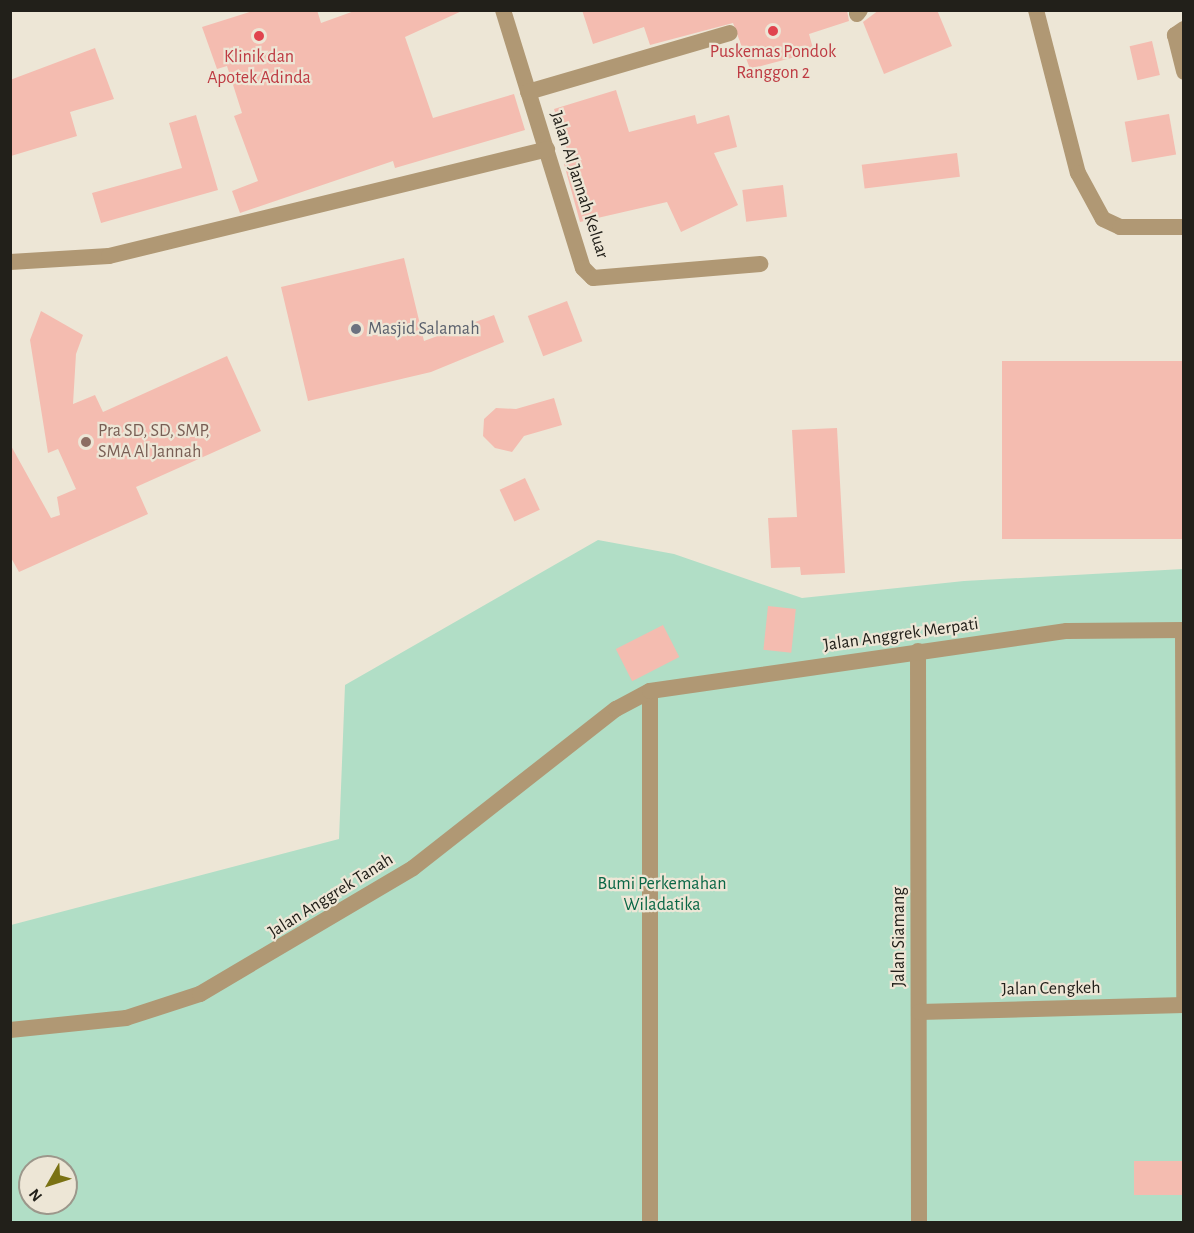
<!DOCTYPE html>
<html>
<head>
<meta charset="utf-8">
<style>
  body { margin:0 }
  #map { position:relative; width:1194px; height:1233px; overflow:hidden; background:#ede6d6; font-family:"Alegreya Sans",sans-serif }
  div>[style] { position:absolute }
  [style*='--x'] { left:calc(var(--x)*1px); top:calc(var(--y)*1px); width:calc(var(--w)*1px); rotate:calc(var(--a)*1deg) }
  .green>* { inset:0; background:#b1dec6 }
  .building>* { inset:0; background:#f4bcb0; transform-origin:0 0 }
  .minor>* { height:16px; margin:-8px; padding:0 8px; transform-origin:8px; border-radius:8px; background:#b09874 }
  .dots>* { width:16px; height:16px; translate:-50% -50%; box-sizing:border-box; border:3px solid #ede6d6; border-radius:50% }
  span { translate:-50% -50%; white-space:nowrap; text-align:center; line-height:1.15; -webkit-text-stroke:4.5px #ede6d6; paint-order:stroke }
  .health-label { font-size:18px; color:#be3a42 }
  .street-label { font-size:18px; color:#22201a }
  .worship-label { font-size:18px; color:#5b616d }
  .left { translate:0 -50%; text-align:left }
  .education-label { font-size:18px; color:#785e54 }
  .park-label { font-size:18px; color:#0a6746 }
  .frame { position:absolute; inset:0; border:12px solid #22201a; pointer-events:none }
  .north { position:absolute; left:18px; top:1155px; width:60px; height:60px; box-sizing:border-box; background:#ede6d6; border:2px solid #9c978b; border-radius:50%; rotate:231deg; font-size:16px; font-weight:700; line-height:24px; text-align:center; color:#22201a }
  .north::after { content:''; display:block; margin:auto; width:21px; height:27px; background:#7a7214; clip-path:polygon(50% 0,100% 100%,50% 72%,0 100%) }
</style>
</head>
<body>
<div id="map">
  <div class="green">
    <i style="clip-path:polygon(evenodd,598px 540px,674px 554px,802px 598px,964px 581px,1183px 569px,1183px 1222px,11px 1222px,11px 925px,339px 839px,345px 685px,598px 540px,30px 1167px,66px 1167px,66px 1203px,30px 1203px,30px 1167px)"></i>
  </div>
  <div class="building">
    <i style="clip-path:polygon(256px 10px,317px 10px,321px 23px,357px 10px,464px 10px,405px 37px,433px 118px,514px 94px,525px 130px,395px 168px,393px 161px,240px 213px,232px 191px,258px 181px,234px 116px,242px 113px,227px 66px,217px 69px,202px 27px)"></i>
    <i style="clip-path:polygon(582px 10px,847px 10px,849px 21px,809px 34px,814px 52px,750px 69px,733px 23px,650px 45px,644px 27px,593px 44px)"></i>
    <i style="clip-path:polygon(879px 10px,937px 10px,952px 46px,884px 74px,863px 22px)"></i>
    <i style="left:1152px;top:41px;width:35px;height:23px;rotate:77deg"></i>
    <i style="clip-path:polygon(95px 48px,114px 99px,70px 112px,77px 136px,11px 156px,10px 80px)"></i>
    <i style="clip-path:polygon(616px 90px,629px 132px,695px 115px,697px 124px,729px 115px,737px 147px,714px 153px,738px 205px,681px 232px,667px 202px,580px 222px,564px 164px,571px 162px,554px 109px)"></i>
    <i style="left:1169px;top:114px;width:41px;height:45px;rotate:80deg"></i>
    <i style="clip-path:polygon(196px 115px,218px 190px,101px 223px,92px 193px,182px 168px,169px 123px)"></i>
    <i style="left:957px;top:153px;width:24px;height:96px;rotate:83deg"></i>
    <i style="left:783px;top:185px;width:32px;height:41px;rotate:83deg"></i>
    <i style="clip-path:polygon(404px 258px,424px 341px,494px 315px,504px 342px,431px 372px,308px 401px,281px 287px)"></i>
    <i style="left:567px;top:301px;width:43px;height:42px;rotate:69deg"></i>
    <i style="clip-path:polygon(41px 311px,83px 335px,76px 354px,73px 404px,95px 395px,103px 412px,227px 356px,261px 431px,136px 487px,148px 514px,19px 572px,10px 556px,10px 444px,51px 518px,60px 515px,57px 497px,76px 489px,58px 449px,48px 453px,30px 340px)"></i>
    <i style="left:1184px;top:361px;width:178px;height:182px;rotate:90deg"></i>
    <i style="clip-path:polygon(554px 398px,562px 425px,524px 436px,512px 452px,495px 448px,483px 436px,484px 419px,496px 408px,516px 409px)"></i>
    <i style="clip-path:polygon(837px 428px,845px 573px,801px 575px,800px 567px,771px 568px,768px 518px,797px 517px,792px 430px)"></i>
    <i style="left:525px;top:478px;width:35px;height:28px;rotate:65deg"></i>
    <i style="left:768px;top:606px;width:28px;height:44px;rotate:6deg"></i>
    <i style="left:663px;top:625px;width:36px;height:53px;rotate:63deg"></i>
    <i style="left:1184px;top:1161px;width:34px;height:50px;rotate:90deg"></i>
  </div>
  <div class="minor">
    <i style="--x:503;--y:10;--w:270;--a:72.8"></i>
    <i style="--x:583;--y:268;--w:14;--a:45"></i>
    <i style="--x:593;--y:278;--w:168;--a:-4.8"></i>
    <i style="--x:1036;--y:10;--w:168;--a:75.6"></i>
    <i style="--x:1078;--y:173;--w:52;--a:61.5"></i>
    <i style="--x:1103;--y:219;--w:19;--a:25"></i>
    <i style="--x:1120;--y:227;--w:64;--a:0"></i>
    <i style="--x:857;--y:14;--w:5;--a:-53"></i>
    <i style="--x:1184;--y:29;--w:11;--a:146"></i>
    <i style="--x:1175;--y:35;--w:38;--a:76"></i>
    <i style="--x:528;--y:92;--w:210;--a:-16.3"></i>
    <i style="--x:10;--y:262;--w:99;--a:-3.5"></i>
    <i style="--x:109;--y:256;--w:451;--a:-13.7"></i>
    <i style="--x:1183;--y:630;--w:368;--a:89.8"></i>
    <i style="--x:918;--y:651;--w:571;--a:89.9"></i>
    <i style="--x:650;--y:691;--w:531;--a:90"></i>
    <i style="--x:919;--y:1012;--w:265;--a:-1.5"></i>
    <i style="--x:10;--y:1030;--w:117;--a:-5.9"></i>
    <i style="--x:126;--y:1018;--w:78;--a:-18"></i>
    <i style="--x:200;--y:994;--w:247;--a:-30.6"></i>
    <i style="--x:413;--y:868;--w:258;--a:-38.1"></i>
    <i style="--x:616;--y:709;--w:38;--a:-28"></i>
    <i style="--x:650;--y:691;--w:421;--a:-8.2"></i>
    <i style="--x:1067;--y:631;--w:117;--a:-0.5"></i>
  </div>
  <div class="dots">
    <i style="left:773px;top:31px;background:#e0444e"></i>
    <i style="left:259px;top:36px;background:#e0444e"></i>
    <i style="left:356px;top:329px;background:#6b7280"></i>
    <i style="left:86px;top:442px;background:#8d6e63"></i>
  </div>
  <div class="health-label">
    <span style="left:773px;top:63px">Puskemas Pondok<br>Ranggon 2</span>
    <span style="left:259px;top:68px">Klinik dan<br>Apotek Adinda</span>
  </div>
  <div class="street-label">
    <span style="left:579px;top:185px;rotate:72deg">Jalan Al Jannah Keluar</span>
    <span style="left:901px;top:635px;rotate:-8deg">Jalan Anggrek Merpati</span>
    <span style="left:331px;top:896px;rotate:-32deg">Jalan Anggrek Tanah</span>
    <span style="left:899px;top:937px;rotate:-90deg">Jalan Siamang</span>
    <span style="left:1051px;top:989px;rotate:-1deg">Jalan Cengkeh</span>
  </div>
  <div class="worship-label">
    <span class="left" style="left:368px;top:329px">Masjid Salamah</span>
  </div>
  <div class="education-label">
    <span class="left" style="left:98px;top:442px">Pra SD, SD, SMP,<br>SMA Al Jannah</span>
  </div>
  <div class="park-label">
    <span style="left:662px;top:895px">Bumi Perkemahan<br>Wiladatika</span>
  </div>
  <div class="frame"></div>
  <div class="north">N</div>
</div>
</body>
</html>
